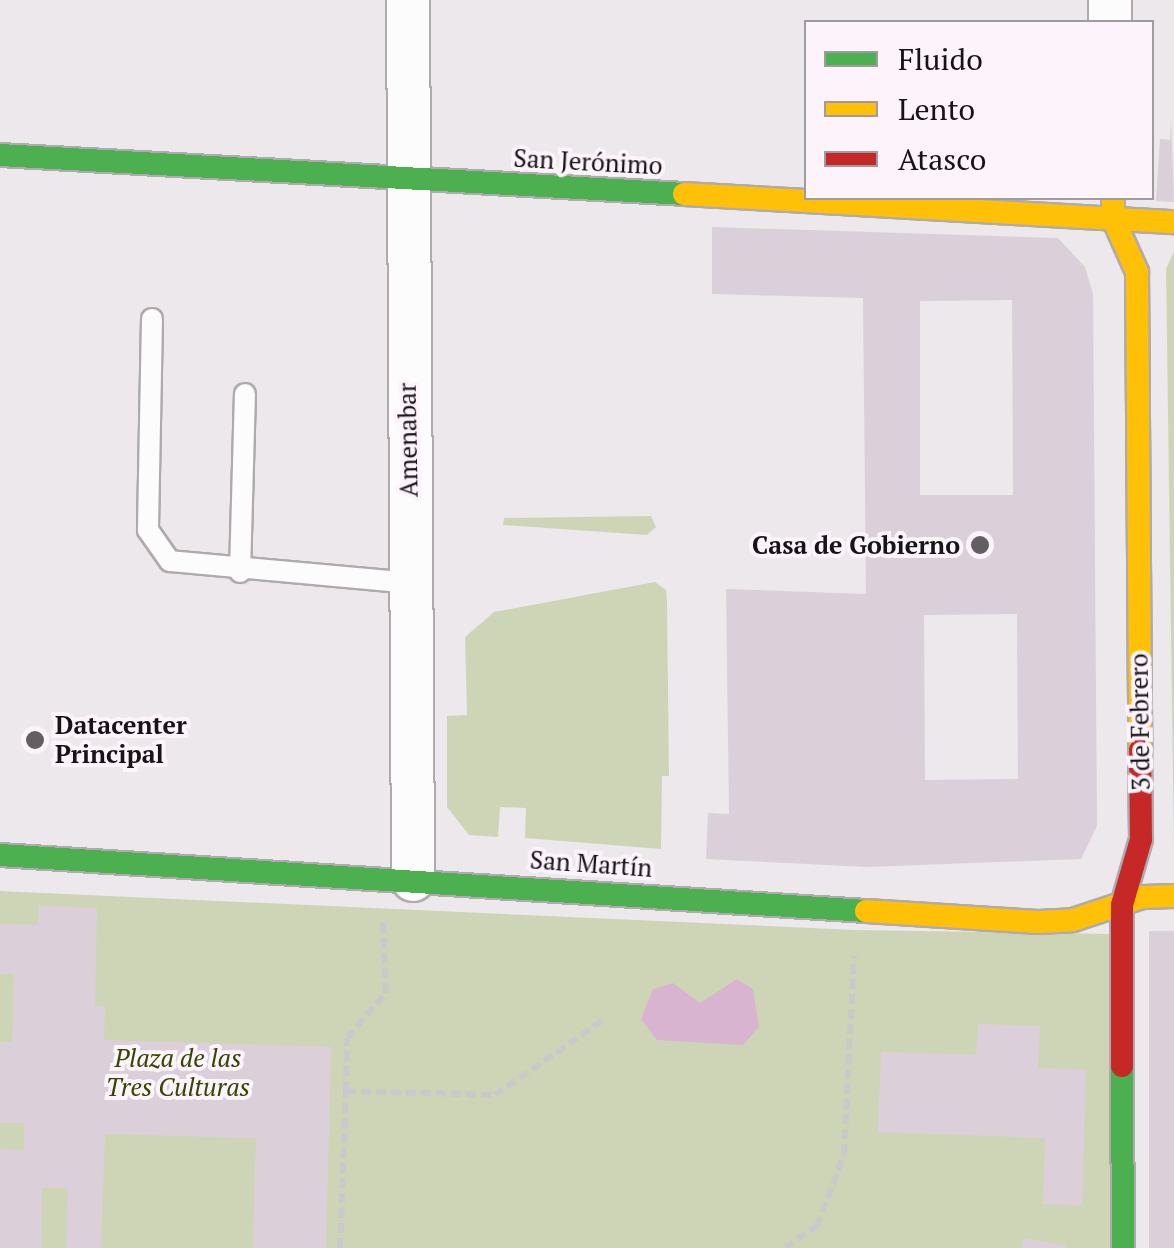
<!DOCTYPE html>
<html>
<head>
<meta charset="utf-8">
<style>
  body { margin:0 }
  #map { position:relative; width:1174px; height:1248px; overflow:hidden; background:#ede8ec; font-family:"PT Serif",serif }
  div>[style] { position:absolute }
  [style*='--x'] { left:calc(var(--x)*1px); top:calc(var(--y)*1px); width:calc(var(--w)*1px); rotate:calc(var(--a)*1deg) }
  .green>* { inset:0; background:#ced5b7 }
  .water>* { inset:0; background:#d8b4d1 }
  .building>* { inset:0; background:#dbcfd9; transform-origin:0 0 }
  .path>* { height:6px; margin-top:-3px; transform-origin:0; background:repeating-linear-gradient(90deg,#cac8c9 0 10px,transparent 0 15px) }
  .roads { filter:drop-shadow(2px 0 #aeaaad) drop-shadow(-2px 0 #aeaaad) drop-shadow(0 2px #aeaaad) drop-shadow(0 -2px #aeaaad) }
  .lane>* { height:20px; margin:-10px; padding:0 10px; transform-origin:10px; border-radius:10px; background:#fcfcfc }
  .street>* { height:42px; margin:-21px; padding:0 21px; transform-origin:21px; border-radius:21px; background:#fcfcfc }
  .fast>* { height:22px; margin:-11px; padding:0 11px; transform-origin:11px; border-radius:11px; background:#4caf50 }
  .slow>* { height:22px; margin:-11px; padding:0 11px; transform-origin:11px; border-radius:11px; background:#ffc107 }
  .jam>* { height:22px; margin:-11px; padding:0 11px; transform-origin:11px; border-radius:11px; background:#c62828 }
  .dots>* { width:28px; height:28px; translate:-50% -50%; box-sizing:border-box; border:5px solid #fdf3fb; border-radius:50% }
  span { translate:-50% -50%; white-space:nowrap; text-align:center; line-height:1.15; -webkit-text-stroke:8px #fdf3fb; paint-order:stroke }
  .street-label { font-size:25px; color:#171417 }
  .poi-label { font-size:25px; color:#171417; font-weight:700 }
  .right { translate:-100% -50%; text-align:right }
  .left { translate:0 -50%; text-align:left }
  .park-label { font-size:25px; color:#374500; font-style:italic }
  .legend { position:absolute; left:804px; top:20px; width:350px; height:180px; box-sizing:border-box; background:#fdf3fb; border:2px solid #a19aa0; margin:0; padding:12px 18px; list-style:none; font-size:30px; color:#171417 }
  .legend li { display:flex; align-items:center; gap:20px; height:50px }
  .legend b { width:50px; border:2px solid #a19aa0 }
</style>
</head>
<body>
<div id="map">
  <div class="green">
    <i style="clip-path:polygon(1174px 251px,1174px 848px,1166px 269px)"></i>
    <i style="clip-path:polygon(651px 516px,656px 527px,647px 535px,503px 525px,504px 518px)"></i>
    <i style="clip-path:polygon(655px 582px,666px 590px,667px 601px,669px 776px,662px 776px,661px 849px,525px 838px,526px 808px,500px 807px,498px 837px,469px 835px,447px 807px,447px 716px,467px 715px,465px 637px,494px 612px)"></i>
    <i style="clip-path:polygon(0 891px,855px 930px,1113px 934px,1110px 1248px,0 1248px)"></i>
  </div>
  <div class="water">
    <i style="clip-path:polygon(737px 979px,753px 989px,759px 1027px,743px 1045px,657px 1040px,641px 1019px,653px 989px,673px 983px,700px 1003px)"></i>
  </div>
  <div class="building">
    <i style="clip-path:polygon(1171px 118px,1174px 202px,1156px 201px,1160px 139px,1170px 140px)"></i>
    <i style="clip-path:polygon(evenodd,712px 227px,1058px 238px,1085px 267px,1093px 294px,1097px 826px,1081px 859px,868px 867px,706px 859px,708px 813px,729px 814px,726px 589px,866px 594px,863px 298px,712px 294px,712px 227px,1012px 300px,1013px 495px,920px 495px,920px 301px,1012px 300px,712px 227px,1017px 614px,1018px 779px,925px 780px,924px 615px,1017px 614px)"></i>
    <i style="clip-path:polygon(39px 906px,97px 908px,95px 1006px,105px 1006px,104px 1040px,331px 1047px,326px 1248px,253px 1248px,256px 1138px,105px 1134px,101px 1248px,66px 1248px,68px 1188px,42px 1188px,41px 1248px,0 1248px,0 1149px,24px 1150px,24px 1123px,0 1123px,0 1042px,12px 1042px,14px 974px,0 974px,0 924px,38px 925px)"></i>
    <i style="left:1149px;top:931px;width:25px;height:317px"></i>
    <i style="clip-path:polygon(978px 1024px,1040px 1026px,1038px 1068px,1086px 1070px,1082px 1205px,1043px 1204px,1045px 1138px,878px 1132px,881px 1052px,976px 1055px)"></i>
    <i style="clip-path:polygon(1024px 1238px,1066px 1246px,1066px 1248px,1022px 1248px)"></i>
  </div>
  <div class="path">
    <i style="--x:346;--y:1091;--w:53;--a:-88.9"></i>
    <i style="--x:347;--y:1038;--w:60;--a:-49.1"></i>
    <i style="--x:386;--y:993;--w:71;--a:-92.4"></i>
    <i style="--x:340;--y:1248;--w:157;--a:-87.8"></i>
    <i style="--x:346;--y:1091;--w:149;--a:1.5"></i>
    <i style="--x:495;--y:1095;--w:135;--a:-34.7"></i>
    <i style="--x:785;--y:1248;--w:39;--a:-35"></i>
    <i style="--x:817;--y:1226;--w:77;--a:-69.4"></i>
    <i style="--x:844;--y:1154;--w:198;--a:-87.1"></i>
  </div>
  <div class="roads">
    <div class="lane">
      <i style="--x:152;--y:319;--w:211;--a:91.1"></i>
      <i style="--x:148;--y:530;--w:38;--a:55"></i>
      <i style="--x:170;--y:561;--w:241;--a:5.2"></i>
      <i style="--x:240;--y:572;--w:178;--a:-88.4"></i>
    </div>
    <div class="street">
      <i style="--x:408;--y:0;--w:880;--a:89.67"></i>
      <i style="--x:1110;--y:0;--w:22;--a:90"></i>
    </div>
    <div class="fast">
      <i style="--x:0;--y:155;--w:685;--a:3.26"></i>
      <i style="--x:0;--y:855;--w:868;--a:3.7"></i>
      <i style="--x:1122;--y:1066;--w:182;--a:89.7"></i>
    </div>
    <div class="slow">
      <i style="--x:684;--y:194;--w:491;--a:3.3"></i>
      <i style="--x:1113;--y:198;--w:20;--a:90"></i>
      <i style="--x:1113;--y:218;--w:59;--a:66"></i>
      <i style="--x:1137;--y:272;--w:478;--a:89.6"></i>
      <i style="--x:866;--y:911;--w:172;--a:3.7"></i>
      <i style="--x:1038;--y:922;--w:35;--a:-3"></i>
      <i style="--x:1073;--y:920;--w:73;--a:-18.4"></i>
      <i style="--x:1142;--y:897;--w:32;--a:-2"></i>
    </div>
    <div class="jam">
      <i style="--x:1122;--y:1066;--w:161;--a:-90"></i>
      <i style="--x:1122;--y:905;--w:69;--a:-73.9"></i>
      <i style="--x:1141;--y:839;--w:89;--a:-90.6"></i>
    </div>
  </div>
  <div class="dots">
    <i style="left:980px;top:545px;background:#625e62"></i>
    <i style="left:35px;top:740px;background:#625e62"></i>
  </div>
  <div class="street-label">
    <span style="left:588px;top:162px;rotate:3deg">San Jerónimo</span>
    <span style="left:408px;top:440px;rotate:-91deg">Amenabar</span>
    <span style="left:1140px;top:722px;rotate:-91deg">3 de Febrero</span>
    <span style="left:591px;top:864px;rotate:4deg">San Martín</span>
  </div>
  <div class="poi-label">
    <span class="right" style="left:960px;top:545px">Casa de Gobierno</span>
    <span class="left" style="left:55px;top:740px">Datacenter<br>Principal</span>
  </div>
  <div class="park-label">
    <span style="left:178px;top:1073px">Plaza de las<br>Tres Culturas</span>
  </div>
  <ul class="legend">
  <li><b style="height:12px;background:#4caf50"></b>Fluido</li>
  <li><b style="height:12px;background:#ffc107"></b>Lento</li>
  <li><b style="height:12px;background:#c62828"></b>Atasco</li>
  </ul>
</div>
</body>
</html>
